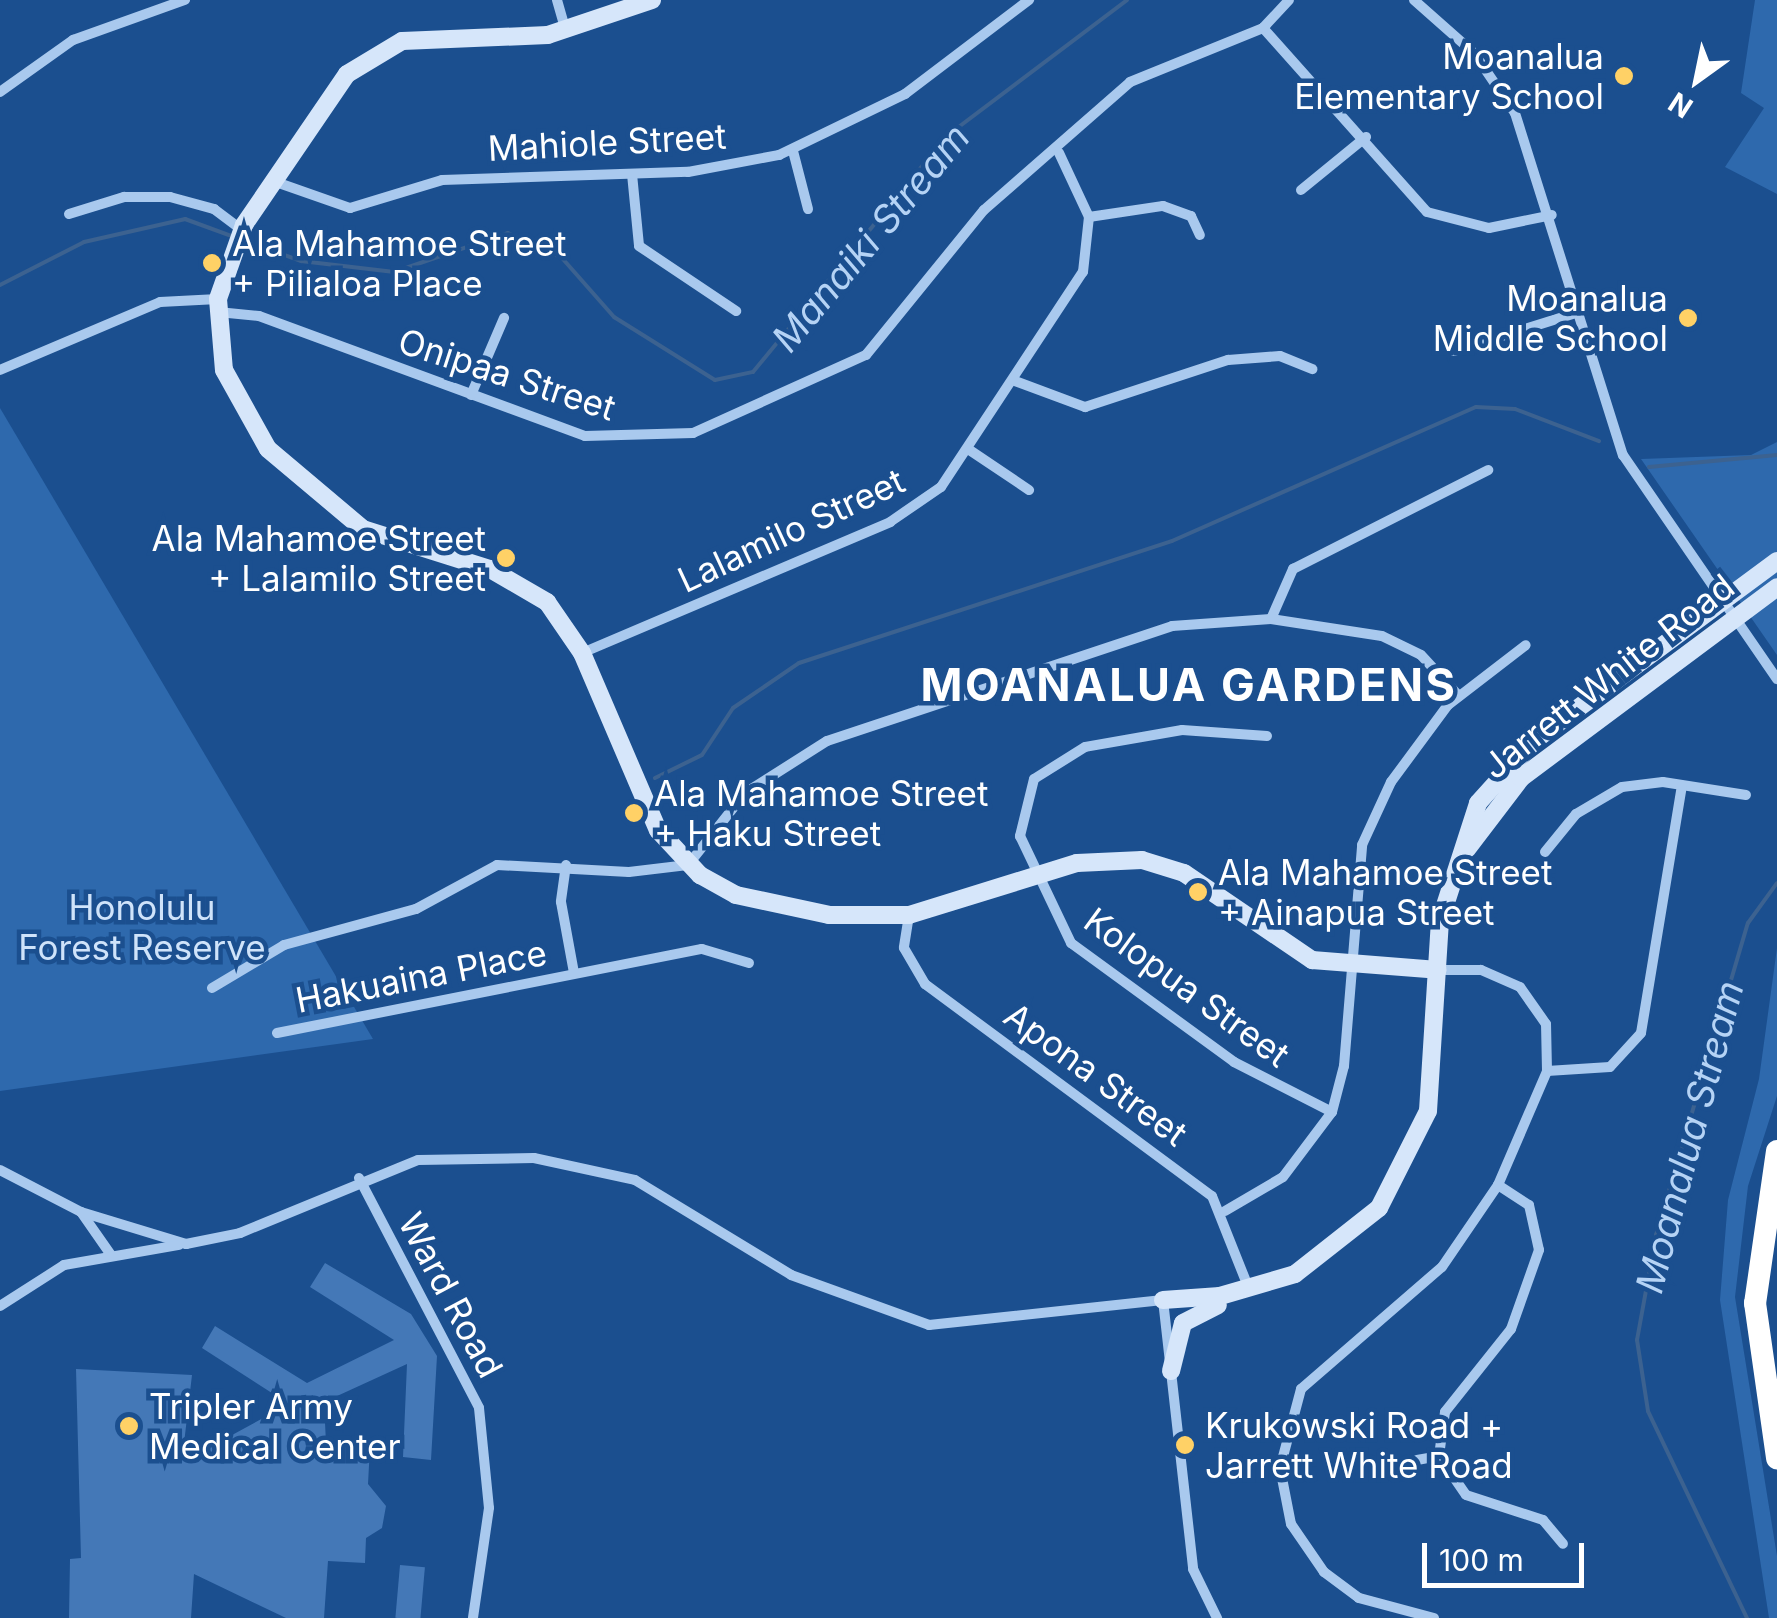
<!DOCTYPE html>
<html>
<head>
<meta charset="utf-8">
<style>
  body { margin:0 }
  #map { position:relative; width:1777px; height:1618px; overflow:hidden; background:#1b4f8f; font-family:Inter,sans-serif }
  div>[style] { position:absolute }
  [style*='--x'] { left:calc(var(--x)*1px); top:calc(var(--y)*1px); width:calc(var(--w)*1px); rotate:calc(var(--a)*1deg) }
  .green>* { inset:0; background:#2e69ad }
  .stream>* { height:4px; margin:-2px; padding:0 2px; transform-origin:2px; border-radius:2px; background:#3c6290 }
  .building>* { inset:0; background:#4478b7; transform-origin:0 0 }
  .street>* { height:10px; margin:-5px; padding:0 5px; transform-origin:5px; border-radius:5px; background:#a9c9ee }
  .secondary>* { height:18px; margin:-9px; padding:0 9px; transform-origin:9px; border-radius:9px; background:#d6e6fa }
  .highway>* { height:22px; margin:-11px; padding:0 11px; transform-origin:11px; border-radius:11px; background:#fff }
  .dots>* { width:28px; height:28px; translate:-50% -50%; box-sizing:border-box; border:5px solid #1b4f8f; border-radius:50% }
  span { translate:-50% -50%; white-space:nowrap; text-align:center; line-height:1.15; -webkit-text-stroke:9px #1b4f8f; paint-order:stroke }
  .poi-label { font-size:35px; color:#fff }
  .right { translate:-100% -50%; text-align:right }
  .left { translate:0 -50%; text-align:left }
  .street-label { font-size:35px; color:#fff }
  .park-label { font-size:35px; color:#cfe3fa }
  .water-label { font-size:38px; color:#b5d3f5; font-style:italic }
  .district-label { font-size:45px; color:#fff; font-weight:700; letter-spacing:2.5px }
  .north { position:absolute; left:1647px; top:30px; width:100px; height:100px; -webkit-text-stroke:8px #1b4f8f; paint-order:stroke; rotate:213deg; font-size:28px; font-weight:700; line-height:40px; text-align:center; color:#fff }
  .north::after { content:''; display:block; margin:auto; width:35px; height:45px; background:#fff; clip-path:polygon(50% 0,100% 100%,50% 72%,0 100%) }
  .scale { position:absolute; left:1422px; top:1543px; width:162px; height:45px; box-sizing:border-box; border:5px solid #fff; border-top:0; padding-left:12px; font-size:30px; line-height:35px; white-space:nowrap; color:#fff; -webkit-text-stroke:8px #1b4f8f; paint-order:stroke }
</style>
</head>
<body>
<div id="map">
  <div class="green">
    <i style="clip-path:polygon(1755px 0,1777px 0,1777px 194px,1725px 167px,1764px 108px,1741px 93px)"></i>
    <i style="clip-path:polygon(0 408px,373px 1039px,0 1091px)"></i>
    <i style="clip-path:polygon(1777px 442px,1777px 655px,1641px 459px,1751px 455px)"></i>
    <i style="clip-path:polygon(1777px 948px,1777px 1096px,1748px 1186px,1735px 1297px,1777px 1556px,1777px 1618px,1769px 1618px,1720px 1300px,1728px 1200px,1759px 1079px)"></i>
  </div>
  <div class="stream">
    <i style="--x:243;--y:240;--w:62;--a:19.9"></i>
    <i style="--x:301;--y:261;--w:94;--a:6.7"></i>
    <i style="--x:394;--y:272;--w:120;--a:-18.9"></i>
    <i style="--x:508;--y:233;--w:60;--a:24.8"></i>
    <i style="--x:562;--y:258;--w:79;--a:48.6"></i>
    <i style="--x:614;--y:317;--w:119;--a:32"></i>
    <i style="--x:715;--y:380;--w:39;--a:-12"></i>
    <i style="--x:753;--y:372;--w:307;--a:-50.6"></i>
    <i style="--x:948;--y:135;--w:224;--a:-37"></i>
    <i style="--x:0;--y:285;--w:94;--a:-27.1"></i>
    <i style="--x:84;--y:242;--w:104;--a:-12.8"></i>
    <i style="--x:185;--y:219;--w:52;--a:20.2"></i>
    <i style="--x:1649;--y:467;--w:129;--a:-5.4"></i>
    <i style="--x:655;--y:778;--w:52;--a:-26.1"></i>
    <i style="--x:702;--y:755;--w:56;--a:-56.6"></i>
    <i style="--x:733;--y:708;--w:80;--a:-34.3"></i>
    <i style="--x:799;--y:663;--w:392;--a:-18.1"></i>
    <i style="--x:1172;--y:541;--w:332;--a:-23.8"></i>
    <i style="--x:1476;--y:407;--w:39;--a:3"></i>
    <i style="--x:1515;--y:409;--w:90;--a:20.9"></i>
    <i style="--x:1747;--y:1618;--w:229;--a:-115.6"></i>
    <i style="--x:1648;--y:1411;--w:72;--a:-98.8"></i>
    <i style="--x:1637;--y:1340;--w:107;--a:-79.7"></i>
    <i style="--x:1656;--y:1235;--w:325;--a:-73.6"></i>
    <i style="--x:1748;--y:923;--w:49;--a:-54.1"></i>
  </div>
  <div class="building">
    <i style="clip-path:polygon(325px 1263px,411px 1314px,437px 1356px,431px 1460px,403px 1457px,407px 1364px,324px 1402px,326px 1443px,370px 1447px,368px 1484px,386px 1506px,382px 1528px,366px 1538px,365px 1563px,328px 1561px,324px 1618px,286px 1618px,194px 1574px,191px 1618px,69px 1618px,70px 1559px,81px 1558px,76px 1369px,192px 1375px,183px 1452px,199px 1453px,289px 1404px,202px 1348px,215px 1326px,307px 1383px,394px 1340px,310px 1287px)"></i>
    <i style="left:400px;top:1565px;width:25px;height:53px;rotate:5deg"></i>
  </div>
  <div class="street">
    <i style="--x:557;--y:0;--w:32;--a:74"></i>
    <i style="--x:1414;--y:0;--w:80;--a:41.5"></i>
    <i style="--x:1474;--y:53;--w:73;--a:55.7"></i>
    <i style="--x:1515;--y:113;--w:359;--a:72.5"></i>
    <i style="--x:1623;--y:455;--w:272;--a:55.5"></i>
    <i style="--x:1263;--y:28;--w:246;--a:48.3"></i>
    <i style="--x:1427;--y:212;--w:64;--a:14.5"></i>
    <i style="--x:1489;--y:228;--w:64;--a:-11.7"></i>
    <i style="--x:0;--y:92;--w:90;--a:-35.5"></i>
    <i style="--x:73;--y:40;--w:119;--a:-19.7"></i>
    <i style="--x:793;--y:151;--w:60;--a:75.5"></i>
    <i style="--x:632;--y:174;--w:72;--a:84.4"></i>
    <i style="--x:639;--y:246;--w:117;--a:33.8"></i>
    <i style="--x:273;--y:181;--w:82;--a:19.3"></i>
    <i style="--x:350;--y:208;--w:96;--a:-16.9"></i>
    <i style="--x:442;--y:180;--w:246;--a:-1.9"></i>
    <i style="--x:688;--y:172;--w:93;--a:-10.6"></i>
    <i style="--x:779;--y:155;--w:140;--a:-25.8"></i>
    <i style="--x:905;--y:94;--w:156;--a:-37.2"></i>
    <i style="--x:1301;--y:190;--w:84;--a:-39.2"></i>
    <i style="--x:69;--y:214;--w:58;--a:-17.2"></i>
    <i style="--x:124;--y:197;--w:46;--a:0"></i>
    <i style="--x:170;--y:197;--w:46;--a:15.3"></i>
    <i style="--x:214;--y:209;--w:35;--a:37"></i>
    <i style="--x:1089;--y:217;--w:75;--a:-8.5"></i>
    <i style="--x:1163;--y:206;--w:30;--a:20"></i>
    <i style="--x:1191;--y:216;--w:21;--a:65"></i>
    <i style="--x:218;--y:312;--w:41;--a:5.6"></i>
    <i style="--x:259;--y:316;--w:347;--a:20.2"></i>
    <i style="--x:585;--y:436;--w:108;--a:-1.6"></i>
    <i style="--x:693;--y:433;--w:190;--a:-24.3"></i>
    <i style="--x:866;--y:355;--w:187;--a:-50.9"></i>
    <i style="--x:984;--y:210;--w:194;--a:-41.2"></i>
    <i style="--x:1130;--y:82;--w:144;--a:-22.1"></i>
    <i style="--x:1263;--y:28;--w:38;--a:-47"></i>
    <i style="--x:1454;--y:351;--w:131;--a:-17.3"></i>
    <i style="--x:0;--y:370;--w:174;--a:-23"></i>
    <i style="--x:160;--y:302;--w:58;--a:-3"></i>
    <i style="--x:1015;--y:381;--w:75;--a:20.4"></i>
    <i style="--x:1085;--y:407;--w:151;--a:-18.2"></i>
    <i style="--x:1228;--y:360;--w:52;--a:-4.4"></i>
    <i style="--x:1280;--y:356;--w:35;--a:22"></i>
    <i style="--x:471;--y:395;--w:84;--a:-66.8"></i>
    <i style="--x:971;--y:451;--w:70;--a:33.9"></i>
    <i style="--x:1271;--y:619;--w:55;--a:-66.3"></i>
    <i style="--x:1293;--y:569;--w:219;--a:-26.9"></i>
    <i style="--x:582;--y:653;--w:335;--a:-23"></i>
    <i style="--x:890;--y:522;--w:62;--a:-34.5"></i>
    <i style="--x:941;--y:487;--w:258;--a:-56.6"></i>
    <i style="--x:1083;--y:272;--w:55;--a:-83.8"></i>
    <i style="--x:1089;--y:217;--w:71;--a:-115.1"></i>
    <i style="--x:1267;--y:736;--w:85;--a:-176"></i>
    <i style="--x:1182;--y:730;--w:98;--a:170.1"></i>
    <i style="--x:1085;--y:747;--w:60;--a:147.9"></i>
    <i style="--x:1034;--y:779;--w:59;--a:103.8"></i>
    <i style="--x:1020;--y:836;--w:119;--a:64.5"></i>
    <i style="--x:1071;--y:943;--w:202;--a:36.1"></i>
    <i style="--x:1234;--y:1062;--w:110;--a:27"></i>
    <i style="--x:1545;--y:852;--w:49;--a:-50.8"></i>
    <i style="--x:1576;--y:814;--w:53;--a:-30.4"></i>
    <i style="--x:1622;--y:787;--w:41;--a:-7"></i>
    <i style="--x:1663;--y:782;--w:84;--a:8.9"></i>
    <i style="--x:566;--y:865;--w:37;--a:98"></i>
    <i style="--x:561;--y:902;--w:72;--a:79.6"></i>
    <i style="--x:909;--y:915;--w:33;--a:99"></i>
    <i style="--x:904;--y:948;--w:42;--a:59.7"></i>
    <i style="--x:925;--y:984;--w:357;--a:36.5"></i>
    <i style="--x:1212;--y:1196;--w:100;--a:68.3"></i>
    <i style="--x:212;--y:988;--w:84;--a:-30.8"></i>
    <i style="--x:284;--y:945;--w:137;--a:-15.3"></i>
    <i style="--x:416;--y:909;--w:92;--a:-28.5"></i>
    <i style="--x:497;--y:865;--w:132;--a:3"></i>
    <i style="--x:629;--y:872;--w:59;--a:-6.8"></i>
    <i style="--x:688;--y:865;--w:92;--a:-51.6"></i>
    <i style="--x:745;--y:793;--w:97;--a:-32.4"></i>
    <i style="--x:827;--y:741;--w:364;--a:-18.4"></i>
    <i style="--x:1172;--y:626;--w:99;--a:-4"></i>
    <i style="--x:1271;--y:619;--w:112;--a:8.7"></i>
    <i style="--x:1382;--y:636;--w:43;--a:26"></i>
    <i style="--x:1421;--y:655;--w:56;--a:47.2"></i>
    <i style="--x:277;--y:1033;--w:433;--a:-11.2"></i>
    <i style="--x:702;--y:949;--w:49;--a:16.6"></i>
    <i style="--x:1547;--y:1071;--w:63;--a:-3.6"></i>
    <i style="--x:1610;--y:1067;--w:46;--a:-47.6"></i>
    <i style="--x:1641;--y:1033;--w:251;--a:-80.6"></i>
    <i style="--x:0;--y:1170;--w:91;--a:27.4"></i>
    <i style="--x:81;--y:1212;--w:52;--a:55.1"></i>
    <i style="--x:359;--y:1178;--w:259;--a:62.4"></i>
    <i style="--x:479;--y:1408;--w:100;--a:84.3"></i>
    <i style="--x:489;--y:1508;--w:111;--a:98.3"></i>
    <i style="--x:1498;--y:1185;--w:37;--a:33"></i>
    <i style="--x:1529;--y:1205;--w:46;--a:77.5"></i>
    <i style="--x:1539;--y:1250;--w:84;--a:109.5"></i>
    <i style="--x:1511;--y:1329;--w:106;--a:128.5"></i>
    <i style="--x:1445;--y:1412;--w:44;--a:97.8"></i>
    <i style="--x:1439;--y:1456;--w:47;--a:55.3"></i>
    <i style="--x:1466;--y:1495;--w:81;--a:18"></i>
    <i style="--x:1543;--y:1520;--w:31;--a:50"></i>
    <i style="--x:1225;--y:1211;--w:67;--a:-30.4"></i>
    <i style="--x:1283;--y:1177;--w:81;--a:-53"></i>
    <i style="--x:1332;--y:1112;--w:48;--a:-75.4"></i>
    <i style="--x:1344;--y:1066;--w:222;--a:-85.3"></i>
    <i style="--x:1362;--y:845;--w:69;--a:-65.3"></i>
    <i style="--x:1391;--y:782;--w:96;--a:-53.5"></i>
    <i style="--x:1448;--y:705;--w:98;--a:-37.6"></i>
    <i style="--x:81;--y:1212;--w:110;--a:16.9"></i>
    <i style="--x:186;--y:1244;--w:55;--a:-11.5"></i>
    <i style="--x:240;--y:1233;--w:192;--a:-22.3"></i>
    <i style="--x:418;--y:1160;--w:116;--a:-1"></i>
    <i style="--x:534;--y:1158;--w:103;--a:12.3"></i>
    <i style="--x:635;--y:1180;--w:183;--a:31.3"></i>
    <i style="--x:791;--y:1275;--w:147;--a:19.9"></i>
    <i style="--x:929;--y:1325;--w:235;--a:-6.1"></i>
    <i style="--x:1163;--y:1300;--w:271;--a:83.6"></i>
    <i style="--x:1193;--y:1569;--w:55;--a:63.9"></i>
    <i style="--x:0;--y:1306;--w:76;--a:-32.6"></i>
    <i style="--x:64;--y:1265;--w:117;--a:-9.9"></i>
    <i style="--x:1417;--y:1460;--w:22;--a:-10"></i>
    <i style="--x:1434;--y:1618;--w:78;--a:-165.1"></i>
    <i style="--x:1359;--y:1598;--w:44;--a:-143.4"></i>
    <i style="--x:1324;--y:1572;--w:58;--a:-124.5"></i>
    <i style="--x:1291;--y:1524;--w:57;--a:-101.1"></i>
    <i style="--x:1280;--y:1468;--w:82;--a:-75.1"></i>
    <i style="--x:1301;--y:1389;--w:186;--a:-40.9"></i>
    <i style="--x:1442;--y:1267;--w:99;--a:-55.7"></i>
    <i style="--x:1498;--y:1185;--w:124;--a:-66.7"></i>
    <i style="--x:1547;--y:1071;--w:47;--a:-91.2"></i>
    <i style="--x:1546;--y:1024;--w:45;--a:-125.1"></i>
    <i style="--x:1520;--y:987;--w:43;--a:-156.4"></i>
    <i style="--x:1481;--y:970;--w:43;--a:180"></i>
  </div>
  <div class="secondary">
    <i style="--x:652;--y:0;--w:110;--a:161.4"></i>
    <i style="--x:548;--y:35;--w:146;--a:177.6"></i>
    <i style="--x:402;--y:41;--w:64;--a:149"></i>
    <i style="--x:347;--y:74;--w:183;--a:124.3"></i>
    <i style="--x:244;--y:225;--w:78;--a:109.4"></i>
    <i style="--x:218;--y:299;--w:71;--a:85.2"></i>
    <i style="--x:224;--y:370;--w:90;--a:60.9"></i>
    <i style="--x:268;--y:449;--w:124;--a:40.1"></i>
    <i style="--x:363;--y:529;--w:133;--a:17.5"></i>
    <i style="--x:490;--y:569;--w:66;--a:30.1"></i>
    <i style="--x:547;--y:602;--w:62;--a:55.5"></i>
    <i style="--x:582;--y:653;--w:193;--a:66.8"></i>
    <i style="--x:658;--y:830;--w:62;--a:47"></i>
    <i style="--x:700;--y:875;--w:41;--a:29.1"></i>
    <i style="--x:736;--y:895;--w:95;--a:12.1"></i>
    <i style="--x:829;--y:915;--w:80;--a:0"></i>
    <i style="--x:909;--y:915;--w:176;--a:-17.2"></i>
    <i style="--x:1077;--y:863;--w:65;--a:-2.6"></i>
    <i style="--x:1142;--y:860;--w:44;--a:17.2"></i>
    <i style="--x:1184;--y:873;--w:155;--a:34.2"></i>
    <i style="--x:1312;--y:960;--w:126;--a:4.5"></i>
    <i style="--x:1467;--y:849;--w:89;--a:-52.7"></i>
    <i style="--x:1521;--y:778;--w:319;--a:-36.7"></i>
    <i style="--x:1163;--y:1300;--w:57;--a:-4"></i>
    <i style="--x:1220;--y:1296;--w:78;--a:-16.3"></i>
    <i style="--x:1295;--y:1274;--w:107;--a:-38.2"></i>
    <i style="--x:1379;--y:1208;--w:109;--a:-63.2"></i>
    <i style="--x:1428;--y:1111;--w:190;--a:-86.4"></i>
    <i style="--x:1440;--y:921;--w:124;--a:-72.1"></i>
    <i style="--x:1478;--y:803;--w:85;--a:-47.9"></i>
    <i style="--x:1535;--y:740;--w:301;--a:-36.5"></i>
    <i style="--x:1171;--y:1371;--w:49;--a:-76"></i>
    <i style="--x:1183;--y:1323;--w:39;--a:-27"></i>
  </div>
  <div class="highway">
    <i style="--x:1777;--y:1151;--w:154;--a:98.2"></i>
    <i style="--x:1755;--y:1303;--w:157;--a:81.9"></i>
  </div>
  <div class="dots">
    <i style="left:1624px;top:76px;background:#ffd166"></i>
    <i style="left:212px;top:263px;background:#ffd166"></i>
    <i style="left:1688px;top:318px;background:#ffd166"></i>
    <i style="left:506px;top:558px;background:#ffd166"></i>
    <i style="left:634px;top:813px;background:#ffd166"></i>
    <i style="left:1198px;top:892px;background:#ffd166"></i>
    <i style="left:129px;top:1426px;background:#ffd166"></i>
    <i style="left:1185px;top:1445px;background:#ffd166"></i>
  </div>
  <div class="poi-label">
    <span class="right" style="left:1604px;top:76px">Moanalua<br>Elementary School</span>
    <span class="left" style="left:232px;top:263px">Ala Mahamoe Street<br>+ Pilialoa Place</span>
    <span class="right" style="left:1668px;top:318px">Moanalua<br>Middle School</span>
    <span class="right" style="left:486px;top:558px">Ala Mahamoe Street<br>+ Lalamilo Street</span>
    <span class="left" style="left:654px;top:813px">Ala Mahamoe Street<br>+ Haku Street</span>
    <span class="left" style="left:1218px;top:892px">Ala Mahamoe Street<br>+ Ainapua Street</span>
    <span class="left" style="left:149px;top:1426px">Tripler Army<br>Medical Center</span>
    <span class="left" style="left:1205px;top:1445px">Krukowski Road +<br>Jarrett White Road</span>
  </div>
  <div class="street-label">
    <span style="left:607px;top:142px;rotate:-3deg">Mahiole Street</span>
    <span style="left:507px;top:374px;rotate:18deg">Onipaa Street</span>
    <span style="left:791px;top:530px;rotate:-25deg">Lalamilo Street</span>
    <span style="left:1608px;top:676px;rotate:-38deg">Jarrett White Road</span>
    <span style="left:421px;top:976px;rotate:-11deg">Hakuaina Place</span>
    <span style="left:1187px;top:987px;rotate:36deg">Kolopua Street</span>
    <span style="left:1096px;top:1074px;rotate:36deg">Apona Street</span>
    <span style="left:451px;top:1295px;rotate:62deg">Ward Road</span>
  </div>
  <div class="park-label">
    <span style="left:142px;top:927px">Honolulu<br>Forest Reserve</span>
  </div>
  <div class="water-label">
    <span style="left:871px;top:238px;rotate:-50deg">Manaiki Stream</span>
    <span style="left:1690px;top:1137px;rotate:-75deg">Moanalua Stream</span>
  </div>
  <div class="district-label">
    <span style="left:1189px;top:685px">MOANALUA GARDENS</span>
  </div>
  <div class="north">N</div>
  <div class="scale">100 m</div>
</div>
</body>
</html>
